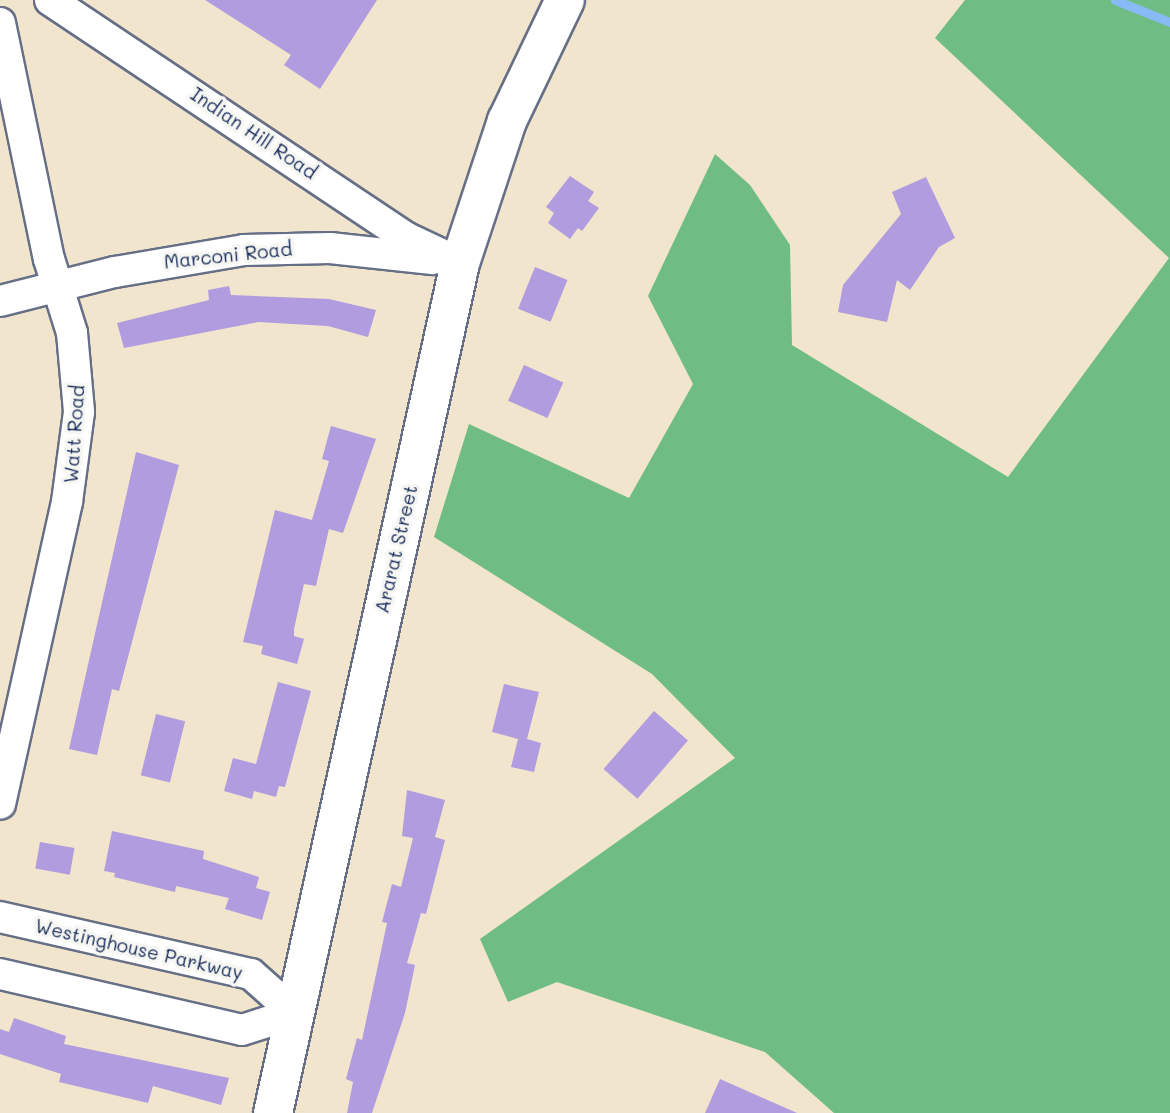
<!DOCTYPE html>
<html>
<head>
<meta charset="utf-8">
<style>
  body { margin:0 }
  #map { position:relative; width:1170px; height:1113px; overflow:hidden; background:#f1e5cd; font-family:Mali,sans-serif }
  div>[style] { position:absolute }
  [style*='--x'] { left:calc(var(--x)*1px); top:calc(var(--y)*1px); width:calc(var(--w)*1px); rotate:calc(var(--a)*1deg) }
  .forest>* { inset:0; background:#70bc85 }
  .stream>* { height:9px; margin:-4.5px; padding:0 4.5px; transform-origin:4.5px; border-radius:4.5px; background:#88bbf5 }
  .building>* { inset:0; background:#b09cde; transform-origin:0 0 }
  .roads { filter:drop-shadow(2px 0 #666f85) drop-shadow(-2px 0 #666f85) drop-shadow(0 2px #666f85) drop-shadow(0 -2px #666f85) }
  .minor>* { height:30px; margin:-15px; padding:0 15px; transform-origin:15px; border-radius:15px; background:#fff }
  .major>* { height:38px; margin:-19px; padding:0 19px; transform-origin:19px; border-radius:19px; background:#fff }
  span { translate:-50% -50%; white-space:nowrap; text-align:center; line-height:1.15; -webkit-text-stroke:7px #f6f6f2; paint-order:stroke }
  .street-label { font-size:19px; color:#1b2f5e }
</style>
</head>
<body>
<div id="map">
  <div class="forest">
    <i style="clip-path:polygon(965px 0,1170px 0,1170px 1113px,834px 1113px,765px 1052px,557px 982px,508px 1002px,480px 939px,735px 758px,652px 674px,434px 537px,469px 424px,629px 498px,693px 384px,648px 296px,715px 154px,750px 185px,790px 245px,792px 345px,1008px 477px,1169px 258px,935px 38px)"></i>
  </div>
  <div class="stream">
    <i style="--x:1115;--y:0;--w:59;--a:21.8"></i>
  </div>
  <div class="building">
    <i style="clip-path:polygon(205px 0,377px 0,320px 89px,284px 65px,291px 55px)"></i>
    <i style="clip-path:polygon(570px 176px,594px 192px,588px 201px,599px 208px,582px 231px,578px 228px,570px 239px,548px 223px,554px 213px,546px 207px)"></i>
    <i style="clip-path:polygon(926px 177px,955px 238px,939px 247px,910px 290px,897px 280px,887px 322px,838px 312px,843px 285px,901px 214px,892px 192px)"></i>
    <i style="left:535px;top:267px;width:35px;height:45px;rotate:22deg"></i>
    <i style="clip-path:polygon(229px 286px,231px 295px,329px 299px,376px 310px,368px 337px,328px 326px,258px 322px,124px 348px,117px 323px,209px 300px,208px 290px)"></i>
    <i style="left:524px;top:365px;width:43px;height:39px;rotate:24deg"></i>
    <i style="clip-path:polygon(331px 426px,376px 439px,343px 533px,329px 529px,316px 586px,304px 584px,294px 629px,294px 636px,304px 639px,297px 664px,261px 654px,263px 646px,243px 642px,275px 510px,312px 520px,329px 461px,322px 459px)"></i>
    <i style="clip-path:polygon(136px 452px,179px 465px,119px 691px,112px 689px,97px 755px,69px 749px)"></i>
    <i style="clip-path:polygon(278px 682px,311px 691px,285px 787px,279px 786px,276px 797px,254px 791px,252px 799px,224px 791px,233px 758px,256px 764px)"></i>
    <i style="clip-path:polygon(504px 684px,539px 692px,527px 739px,541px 743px,534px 772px,511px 767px,518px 739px,492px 732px)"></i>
    <i style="left:654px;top:711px;width:45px;height:77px;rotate:41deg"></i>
    <i style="left:156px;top:714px;width:30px;height:63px;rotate:14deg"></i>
    <i style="clip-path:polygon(407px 790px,445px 800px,435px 837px,445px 840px,426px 914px,421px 913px,407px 963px,415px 965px,405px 1013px,372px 1113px,347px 1113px,353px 1082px,346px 1079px,357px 1038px,362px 1040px,387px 923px,382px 922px,392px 884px,401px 887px,413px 838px,402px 836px)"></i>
    <i style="clip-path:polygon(112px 831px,204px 851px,203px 859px,259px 877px,256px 888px,270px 892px,262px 920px,225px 909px,229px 898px,176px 886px,175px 892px,114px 877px,115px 873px,104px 871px)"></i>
    <i style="left:40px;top:842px;width:35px;height:27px;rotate:10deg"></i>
    <i style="clip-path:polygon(14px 1018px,66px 1036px,64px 1044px,229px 1078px,221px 1105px,153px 1086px,148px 1103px,59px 1082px,61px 1074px,0 1054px,0 1029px,9px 1032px)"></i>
    <i style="clip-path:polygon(720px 1079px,797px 1113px,705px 1113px)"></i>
  </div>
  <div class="roads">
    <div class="minor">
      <i style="--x:50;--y:0;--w:427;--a:33.7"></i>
      <i style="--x:405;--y:237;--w:61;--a:25.3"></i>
      <i style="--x:0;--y:23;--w:241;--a:78.3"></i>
      <i style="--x:49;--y:259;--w:77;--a:72.7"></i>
      <i style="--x:72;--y:333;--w:79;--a:84.9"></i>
      <i style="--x:79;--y:412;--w:91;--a:97.6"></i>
      <i style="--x:67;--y:502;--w:309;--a:102.5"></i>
      <i style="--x:0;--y:301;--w:119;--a:-14.2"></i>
      <i style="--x:115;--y:272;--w:131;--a:-9.7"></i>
      <i style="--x:244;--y:250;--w:86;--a:-1.3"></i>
      <i style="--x:330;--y:248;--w:103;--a:6.2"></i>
      <i style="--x:0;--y:917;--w:257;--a:12.8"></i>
      <i style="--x:251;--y:974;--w:59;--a:41.6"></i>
      <i style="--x:0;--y:974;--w:248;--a:13"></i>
      <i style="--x:242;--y:1030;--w:56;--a:-17.8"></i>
    </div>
    <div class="major">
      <i style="--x:273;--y:1113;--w:870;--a:-77.59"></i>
      <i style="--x:460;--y:263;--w:150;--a:-71.7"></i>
      <i style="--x:507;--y:121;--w:134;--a:-64.4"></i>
    </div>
  </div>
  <div class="street-label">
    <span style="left:254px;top:133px;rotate:34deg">Indian Hill Road</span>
    <span style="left:228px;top:255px;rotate:-6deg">Marconi Road</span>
    <span style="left:74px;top:434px;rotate:-86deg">Watt Road</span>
    <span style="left:396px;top:549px;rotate:-77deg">Ararat Street</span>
    <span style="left:139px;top:949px;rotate:13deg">Westinghouse Parkway</span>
  </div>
</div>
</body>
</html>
